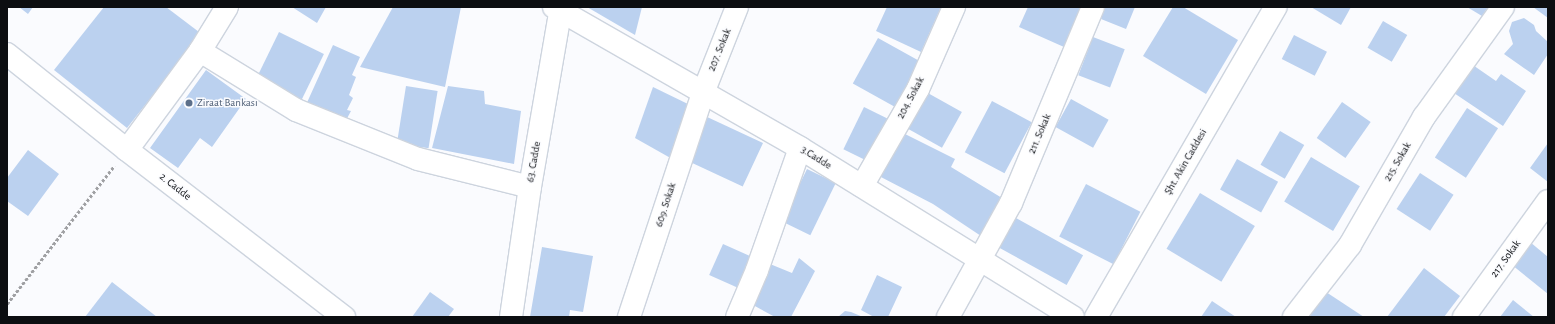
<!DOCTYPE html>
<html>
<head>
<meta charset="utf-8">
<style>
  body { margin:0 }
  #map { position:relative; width:1555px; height:324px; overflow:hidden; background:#fafbfe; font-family:"Alegreya Sans",sans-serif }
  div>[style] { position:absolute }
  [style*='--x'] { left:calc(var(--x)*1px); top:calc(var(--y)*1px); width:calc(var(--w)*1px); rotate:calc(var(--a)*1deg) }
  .building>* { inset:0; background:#bbd1ef; transform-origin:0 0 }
  .path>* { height:2.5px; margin-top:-1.25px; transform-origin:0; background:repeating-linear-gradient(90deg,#9fa0a3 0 3px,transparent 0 5px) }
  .roads { filter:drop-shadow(1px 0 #cdd4de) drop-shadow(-1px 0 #cdd4de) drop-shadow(0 1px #cdd4de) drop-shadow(0 -1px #cdd4de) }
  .minor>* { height:22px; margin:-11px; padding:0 11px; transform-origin:11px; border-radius:11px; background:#fff }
  .tertiary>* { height:22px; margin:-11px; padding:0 11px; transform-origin:11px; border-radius:11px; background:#fff }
  .dots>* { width:11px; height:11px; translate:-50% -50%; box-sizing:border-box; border:2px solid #fafbfe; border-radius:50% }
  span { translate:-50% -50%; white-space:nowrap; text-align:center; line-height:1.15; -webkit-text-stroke:3px #fafbfe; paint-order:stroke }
  .street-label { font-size:11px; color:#0c0e11 }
  .service-label { font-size:11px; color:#4e5e75 }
  .left { translate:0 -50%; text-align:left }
  .frame { position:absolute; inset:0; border:8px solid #0c0e11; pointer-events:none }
</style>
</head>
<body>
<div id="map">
  <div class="building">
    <i style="clip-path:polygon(19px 7px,33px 7px,28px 14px)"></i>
    <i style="clip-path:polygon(104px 7px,166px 7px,199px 32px,182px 58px,127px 128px,54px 70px)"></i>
    <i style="clip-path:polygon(292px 7px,326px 7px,317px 23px)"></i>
    <i style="clip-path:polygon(393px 7px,461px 7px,445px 87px,360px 67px)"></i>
    <i style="clip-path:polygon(587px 7px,642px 7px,635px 35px)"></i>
    <i style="clip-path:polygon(887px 7px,941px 7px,921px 52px,876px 31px)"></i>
    <i style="clip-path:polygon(1028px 7px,1082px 7px,1064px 47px,1019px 27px)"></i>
    <i style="clip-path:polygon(1105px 7px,1135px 7px,1126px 29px,1101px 19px)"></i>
    <i style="clip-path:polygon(1173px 7px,1183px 7px,1238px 40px,1206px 94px,1143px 56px)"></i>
    <i style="clip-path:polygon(1311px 7px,1351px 7px,1341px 25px)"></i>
    <i style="clip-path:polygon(1467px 7px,1488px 7px,1482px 16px)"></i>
    <i style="clip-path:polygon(1533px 7px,1548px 7px,1548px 18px)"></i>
    <i style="clip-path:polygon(1524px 18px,1534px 25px,1536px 31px,1548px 42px,1548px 54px,1534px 75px,1504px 54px,1513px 44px,1509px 31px,1512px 22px)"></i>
    <i style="left:1383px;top:21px;width:28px;height:31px;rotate:30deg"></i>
    <i style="left:279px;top:32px;width:50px;height:52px;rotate:26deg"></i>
    <i style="left:1294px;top:35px;width:37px;height:27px;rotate:27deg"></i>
    <i style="left:1093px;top:37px;width:34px;height:41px;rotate:21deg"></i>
    <i style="left:878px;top:38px;width:52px;height:52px;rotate:29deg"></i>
    <i style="clip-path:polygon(333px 45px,360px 57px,352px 75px,356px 77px,349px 95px,353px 98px,347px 110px,351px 111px,344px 124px,305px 107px)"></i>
    <i style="clip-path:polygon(1467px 61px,1496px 81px,1501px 74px,1526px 91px,1503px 126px,1448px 89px)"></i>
    <i style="clip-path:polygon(206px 70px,246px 99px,212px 147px,200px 138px,178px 168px,150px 148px)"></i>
    <i style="left:406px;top:86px;width:32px;height:58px;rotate:9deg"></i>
    <i style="clip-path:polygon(448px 86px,484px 91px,485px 104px,521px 111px,514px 164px,432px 148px)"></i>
    <i style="clip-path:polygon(653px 87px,690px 105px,674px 160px,635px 138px)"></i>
    <i style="left:926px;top:92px;width:41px;height:41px;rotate:29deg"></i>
    <i style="left:1071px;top:99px;width:43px;height:32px;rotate:29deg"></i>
    <i style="left:992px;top:101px;width:45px;height:58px;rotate:28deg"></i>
    <i style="left:1342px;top:102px;width:35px;height:44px;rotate:35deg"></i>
    <i style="left:864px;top:107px;width:30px;height:47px;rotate:26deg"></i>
    <i style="left:1467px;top:108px;width:37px;height:59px;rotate:33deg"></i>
    <i style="left:705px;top:116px;width:64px;height:48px;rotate:25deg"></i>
    <i style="clip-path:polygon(899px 131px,955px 159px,951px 167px,1002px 198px,981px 236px,933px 204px,877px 175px)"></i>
    <i style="left:1280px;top:131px;width:28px;height:39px;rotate:30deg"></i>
    <i style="clip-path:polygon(1548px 143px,1548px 182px,1530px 168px)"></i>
    <i style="clip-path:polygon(28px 150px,59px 174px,28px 216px,7px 201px,7px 178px)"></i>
    <i style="left:1311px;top:157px;width:57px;height:52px;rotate:31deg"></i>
    <i style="left:1237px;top:159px;width:47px;height:35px;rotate:29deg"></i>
    <i style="left:807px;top:169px;width:32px;height:58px;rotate:26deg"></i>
    <i style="left:1420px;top:173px;width:40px;height:43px;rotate:33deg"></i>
    <i style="left:1086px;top:184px;width:61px;height:59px;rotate:27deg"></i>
    <i style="left:1200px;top:193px;width:64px;height:65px;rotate:31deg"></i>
    <i style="left:1014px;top:217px;width:79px;height:34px;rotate:29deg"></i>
    <i style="clip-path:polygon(1530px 242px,1548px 257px,1548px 294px,1512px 265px)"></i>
    <i style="left:723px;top:244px;width:35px;height:34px;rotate:24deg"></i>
    <i style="clip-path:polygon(542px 247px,593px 256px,583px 312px,570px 310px,569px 317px,530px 317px)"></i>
    <i style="clip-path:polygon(799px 258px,815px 271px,791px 317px,775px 317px,753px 305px,770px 264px,792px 273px)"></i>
    <i style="clip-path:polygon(1424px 268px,1460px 296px,1444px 317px,1387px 317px)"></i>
    <i style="clip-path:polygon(877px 275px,902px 287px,888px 317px,874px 317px,861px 310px)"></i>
    <i style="clip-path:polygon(112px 282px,157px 317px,85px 317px)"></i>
    <i style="clip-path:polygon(430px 292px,454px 309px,448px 317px,412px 317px)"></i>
    <i style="clip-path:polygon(1326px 292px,1364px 317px,1312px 317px,1310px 315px)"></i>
    <i style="clip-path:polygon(1513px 300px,1534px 317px,1500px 317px)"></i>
    <i style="clip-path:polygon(1212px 301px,1236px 317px,1201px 317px)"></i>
    <i style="clip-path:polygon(845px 311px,851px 312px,863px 317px,838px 317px)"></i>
  </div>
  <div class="path">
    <i style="--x:7;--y:304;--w:175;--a:-52.2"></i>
  </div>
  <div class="roads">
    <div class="minor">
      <i style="--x:200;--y:51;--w:113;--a:31.6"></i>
      <i style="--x:296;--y:110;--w:131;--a:21.9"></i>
      <i style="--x:418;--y:159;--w:115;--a:14"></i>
      <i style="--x:127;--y:150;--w:123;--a:-53.6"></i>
      <i style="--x:200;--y:51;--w:52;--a:-58.5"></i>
      <i style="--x:862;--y:186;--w:112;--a:-60"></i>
      <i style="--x:918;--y:89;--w:90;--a:-66.3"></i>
      <i style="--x:629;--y:317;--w:236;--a:-71.7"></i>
      <i style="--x:703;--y:93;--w:92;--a:-68.4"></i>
      <i style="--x:737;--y:317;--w:51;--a:-66.9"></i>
      <i style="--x:757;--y:270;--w:129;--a:-70.6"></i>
      <i style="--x:948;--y:317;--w:130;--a:-61.1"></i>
      <i style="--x:1011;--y:203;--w:212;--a:-67.3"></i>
      <i style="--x:1294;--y:317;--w:91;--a:-52.1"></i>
      <i style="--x:1350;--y:245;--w:148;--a:-60"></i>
      <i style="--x:1424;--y:117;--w:135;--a:-54.3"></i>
      <i style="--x:1464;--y:317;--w:143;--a:-54.1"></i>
    </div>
    <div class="tertiary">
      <i style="--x:554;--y:7;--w:284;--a:29.8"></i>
      <i style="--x:800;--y:148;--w:321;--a:31.8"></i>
      <i style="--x:7;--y:54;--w:154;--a:38.7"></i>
      <i style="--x:127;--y:150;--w:274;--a:37.6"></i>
      <i style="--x:511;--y:317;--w:131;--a:-81.7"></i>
      <i style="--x:530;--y:187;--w:183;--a:-80.2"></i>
      <i style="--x:1096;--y:317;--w:358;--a:-59.9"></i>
    </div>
  </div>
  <div class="dots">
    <i style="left:189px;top:103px;background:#5c6f8a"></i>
  </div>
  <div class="street-label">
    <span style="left:720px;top:50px;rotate:-68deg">207. Sokak</span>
    <span style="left:911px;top:98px;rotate:-62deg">204. Sokak</span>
    <span style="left:1040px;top:134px;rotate:-67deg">211. Sokak</span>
    <span style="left:816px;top:158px;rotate:32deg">3.Cadde</span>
    <span style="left:534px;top:162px;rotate:-80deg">63. Cadde</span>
    <span style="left:1186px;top:162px;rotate:-60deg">Şht. Akin Caddesi</span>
    <span style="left:1398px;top:162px;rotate:-60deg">215. Sokak</span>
    <span style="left:175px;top:187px;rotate:38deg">2. Cadde</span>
    <span style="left:666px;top:205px;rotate:-72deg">609. Sokak</span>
    <span style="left:1506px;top:259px;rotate:-54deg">217. Sokak</span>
  </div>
  <div class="service-label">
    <span class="left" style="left:197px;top:103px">Ziraat Bankası</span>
  </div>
  <div class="frame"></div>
</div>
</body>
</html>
